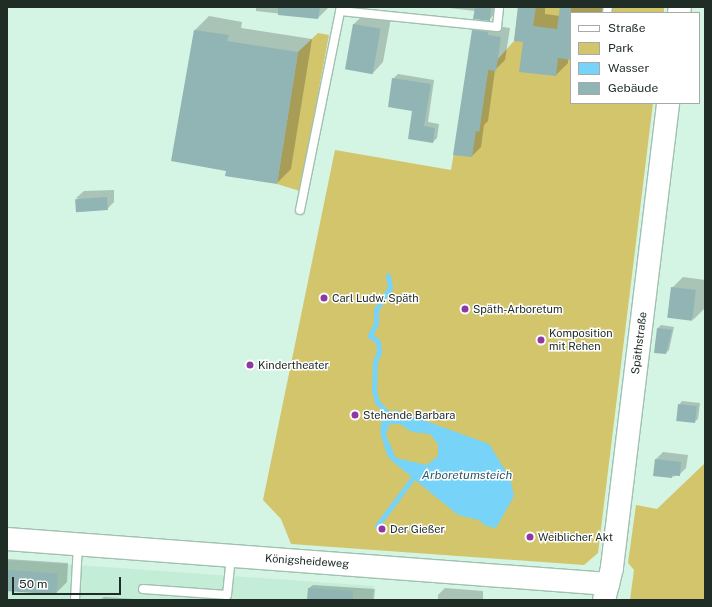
<!DOCTYPE html>
<html>
<head>
<meta charset="utf-8">
<style>
  body { margin:0 }
  #map { position:relative; width:712px; height:607px; overflow:hidden; background:#d4f4e4; font-family:"Public Sans",sans-serif }
  div>[style] { position:absolute }
  [style*='--x'] { left:calc(var(--x)*1px); top:calc(var(--y)*1px); width:calc(var(--w)*1px); rotate:calc(var(--a)*1deg) }
  .built>* { inset:0; background:#c4edd8 }
  .green>* { inset:0; background:#d2c56c }
  .water>* { inset:0; background:#77d3f7 }
  .shadow>* { inset:0; background:#0003 }
  .stream>* { height:4.5px; margin:-2.25px; padding:0 2.25px; transform-origin:2.25px; border-radius:2.25px; background:#77d3f7 }
  .building>* { inset:0; background:#90b5b4; transform-origin:0 0 }
  .roads { filter:drop-shadow(1px 0 #a1c0b0) drop-shadow(-1px 0 #a1c0b0) drop-shadow(0 1px #a1c0b0) drop-shadow(0 -1px #a1c0b0) }
  .lane>* { height:8px; margin:-4px; padding:0 4px; transform-origin:4px; border-radius:4px; background:#fff }
  .secondary>* { height:22px; margin:-11px; padding:0 11px; transform-origin:11px; border-radius:11px; background:#fff }
  .dots>* { width:11px; height:11px; translate:-50% -50%; box-sizing:border-box; border:2px solid #fff; border-radius:50% }
  span { translate:-50% -50%; white-space:nowrap; text-align:center; line-height:1.15; -webkit-text-stroke:3px #fff; paint-order:stroke }
  .poi-label { font-size:11px; color:#202c26 }
  .left { translate:0 -50%; text-align:left }
  .street-label { font-size:11px; color:#202c26 }
  .water-label { font-size:12px; color:#275a6e; font-style:italic }
  .frame { position:absolute; inset:0; border:8px solid #202c26; pointer-events:none }
  .legend { position:absolute; left:570px; top:12px; width:130px; height:92px; box-sizing:border-box; background:#fff; border:1px solid #a6aba8; margin:0; padding:5px 7px; list-style:none; font-size:12px; color:#202c26 }
  .legend li { display:flex; align-items:center; gap:8px; height:20px }
  .legend b { width:20px; border:1px solid #a6aba8 }
  .scale { position:absolute; left:12px; top:577px; width:109px; height:18px; box-sizing:border-box; border:2px solid #202c26; border-top:0; padding-left:5px; font-size:12px; line-height:14px; white-space:nowrap; color:#202c26; -webkit-text-stroke:3px #fff; paint-order:stroke }
</style>
</head>
<body>
<div id="map">
  <div class="built">
    <i style="clip-path:polygon(7px 560px,374px 586px,372px 600px,7px 600px)"></i>
  </div>
  <div class="green">
    <i style="clip-path:polygon(518px 7px,664px 7px,664px 13px,571px 13px,571px 103px,653px 103px,598px 553px,584px 565px,291px 544px,281px 519px,263px 500px,335px 150px,451px 170px,458px 129px,479px 131px,488px 70px,514px 41px)"></i>
    <i style="clip-path:polygon(318px 33px,329px 35px,300px 191px,277px 184px,298px 52px)"></i>
    <i style="clip-path:polygon(705px 463px,705px 600px,630px 600px,634px 570px,628px 563px,636px 505px,657px 509px)"></i>
  </div>
  <div class="water">
    <i style="clip-path:polygon(evenodd,395px 410px,489px 444px,510px 478px,514px 496px,496px 528px,486px 526px,479px 520px,458px 515px,392px 461px,387px 455px,380px 432px,382px 418px,395px 410px,393px 424px,400px 424px,412px 432px,430px 434px,438px 444px,438px 456px,427px 465px,396px 458px,386px 435px,389px 425px,393px 424px)"></i>
  </div>
  <div class="shadow">
    <i style="clip-path:polygon(256px 7px,329px 7px,318px 18px,256px 11px)"></i>
    <i style="clip-path:polygon(441px 7px,501px 7px,489px 20px,475px 11px)"></i>
    <i style="clip-path:polygon(519px 7px,545px 7px,545px 14px,560px 16px,561px 7px,607px 7px,607px 13px,571px 13px,571px 59px,568px 58px,568px 63px,556px 75px)"></i>
    <i style="clip-path:polygon(364px 14px,391px 18px,383px 62px,373px 73px,354px 24px)"></i>
    <i style="clip-path:polygon(209px 16px,242px 22px,241px 28px,312px 39px,291px 169px,277px 183px,227px 170px,173px 161px,195px 30px)"></i>
    <i style="clip-path:polygon(482px 21px,497px 23px,497px 26px,510px 28px,505px 60px,495px 70px,488px 121px,484px 125px,481px 147px,472px 156px,473px 30px)"></i>
    <i style="clip-path:polygon(398px 74px,434px 80px,428px 122px,439px 124px,437px 138px,433px 142px,393px 79px)"></i>
    <i style="clip-path:polygon(114px 190px,114px 202px,107px 209px,76px 198px,84px 191px)"></i>
    <i style="clip-path:polygon(683px 277px,705px 280px,704px 309px,693px 320px,672px 288px)"></i>
    <i style="clip-path:polygon(661px 325px,674px 327px,669px 350px,666px 353px,658px 328px)"></i>
    <i style="clip-path:polygon(682px 401px,700px 403px,698px 419px,694px 422px,679px 405px)"></i>
    <i style="clip-path:polygon(663px 452px,688px 455px,686px 468px,679px 475px,672px 477px,654px 475px,656px 459px)"></i>
    <i style="clip-path:polygon(7px 559px,68px 563px,67px 582px,56px 593px,7px 590px)"></i>
    <i style="clip-path:polygon(313px 585px,375px 589px,374px 600px,308px 600px,309px 588px)"></i>
    <i style="clip-path:polygon(445px 588px,483px 591px,483px 600px,438px 600px,438px 595px)"></i>
    <i style="clip-path:polygon(104px 597px,150px 600px,100px 600px)"></i>
  </div>
  <div class="stream">
    <i style="--x:388;--y:414;--w:16;--a:-133"></i>
    <i style="--x:377;--y:402;--w:11;--a:-105"></i>
    <i style="--x:374;--y:391;--w:29;--a:-88"></i>
    <i style="--x:375;--y:362;--w:11;--a:-68"></i>
    <i style="--x:379;--y:352;--w:10;--a:-96"></i>
    <i style="--x:378;--y:342;--w:10;--a:-143"></i>
    <i style="--x:370;--y:336;--w:14;--a:-65"></i>
    <i style="--x:376;--y:323;--w:13;--a:-90"></i>
    <i style="--x:376;--y:310;--w:26;--a:-58"></i>
    <i style="--x:390;--y:288;--w:12;--a:-99"></i>
    <i style="--x:377;--y:526;--w:59;--a:-53.3"></i>
  </div>
  <div class="building">
    <i style="clip-path:polygon(278px 7px,320px 7px,318px 19px,278px 15px)"></i>
    <i style="clip-path:polygon(475px 7px,491px 7px,490px 21px,473px 19px)"></i>
    <i style="clip-path:polygon(518px 7px,536px 7px,533px 26px,557px 29px,560px 7px,571px 7px,571px 60px,558px 58px,556px 76px,519px 72px,523px 42px,514px 41px)"></i>
    <i style="left:353px;top:24px;width:28px;height:46px;rotate:10deg"></i>
    <i style="clip-path:polygon(194px 30px,229px 35px,227px 41px,298px 52px,277px 184px,225px 176px,226px 171px,171px 161px)"></i>
    <i style="clip-path:polygon(472px 30px,488px 32px,488px 35px,501px 37px,496px 71px,488px 70px,479px 132px,476px 131px,472px 157px,453px 155px)"></i>
    <i style="clip-path:polygon(392px 78px,431px 84px,424px 126px,435px 128px,433px 143px,408px 139px,412px 111px,388px 107px)"></i>
    <i style="left:107px;top:197px;width:13px;height:32px;rotate:86deg"></i>
    <i style="left:671px;top:287px;width:25px;height:31px;rotate:7deg"></i>
    <i style="clip-path:polygon(657px 328px,672px 330px,666px 354px,654px 353px)"></i>
    <i style="left:678px;top:404px;width:19px;height:17px;rotate:6deg"></i>
    <i style="clip-path:polygon(655px 459px,681px 462px,680px 476px,672px 475px,672px 478px,653px 476px)"></i>
    <i style="left:7px;top:570px;width:51px;height:21px;rotate:4deg"></i>
    <i style="clip-path:polygon(308px 588px,353px 591px,353px 600px,307px 600px)"></i>
  </div>
  <div class="roads">
    <div class="lane">
      <i style="--x:340;--y:11;--w:158;--a:5.8"></i>
      <i style="--x:497;--y:27;--w:20;--a:-84"></i>
      <i style="--x:607;--y:13;--w:6;--a:-81"></i>
      <i style="--x:300;--y:210;--w:207;--a:-78.6"></i>
      <i style="--x:143;--y:589;--w:84;--a:4.1"></i>
      <i style="--x:227;--y:595;--w:39;--a:-84"></i>
      <i style="--x:75;--y:600;--w:55;--a:-86.9"></i>
    </div>
    <div class="secondary">
      <i style="--x:679;--y:13;--w:6;--a:-81"></i>
      <i style="--x:7;--y:539;--w:603;--a:4.28"></i>
      <i style="--x:604;--y:600;--w:34;--a:-76"></i>
      <i style="--x:612;--y:567;--w:467;--a:-83.1"></i>
    </div>
  </div>
  <div class="dots">
    <i style="left:324px;top:298px;background:#8f38a4"></i>
    <i style="left:465px;top:309px;background:#8f38a4"></i>
    <i style="left:541px;top:340px;background:#8f38a4"></i>
    <i style="left:250px;top:365px;background:#8f38a4"></i>
    <i style="left:355px;top:415px;background:#8f38a4"></i>
    <i style="left:382px;top:529px;background:#8f38a4"></i>
    <i style="left:530px;top:537px;background:#8f38a4"></i>
  </div>
  <div class="poi-label">
    <span class="left" style="left:332px;top:298px">Carl Ludw. Späth</span>
    <span class="left" style="left:473px;top:309px">Späth-Arboretum</span>
    <span class="left" style="left:549px;top:340px">Komposition<br>mit Rehen</span>
    <span class="left" style="left:258px;top:365px">Kindertheater</span>
    <span class="left" style="left:363px;top:415px">Stehende Barbara</span>
    <span class="left" style="left:390px;top:529px">Der Gießer</span>
    <span class="left" style="left:538px;top:537px">Weiblicher Akt</span>
  </div>
  <div class="street-label">
    <span style="left:639px;top:343px;rotate:-83deg">Späthstraße</span>
    <span style="left:307px;top:561px;rotate:4deg">Königsheideweg</span>
  </div>
  <div class="water-label">
    <span style="left:467px;top:476px">Arboretumsteich</span>
  </div>
  <div class="frame"></div>
  <ul class="legend">
  <li><b style="height:5px;background:#fff"></b>Straße</li>
  <li><b style="height:11px;background:#d2c56c"></b>Park</li>
  <li><b style="height:11px;background:#77d3f7"></b>Wasser</li>
  <li><b style="height:11px;background:#90b5b4"></b>Gebäude</li>
  </ul>
  <div class="scale">50 m</div>
</div>
</body>
</html>
